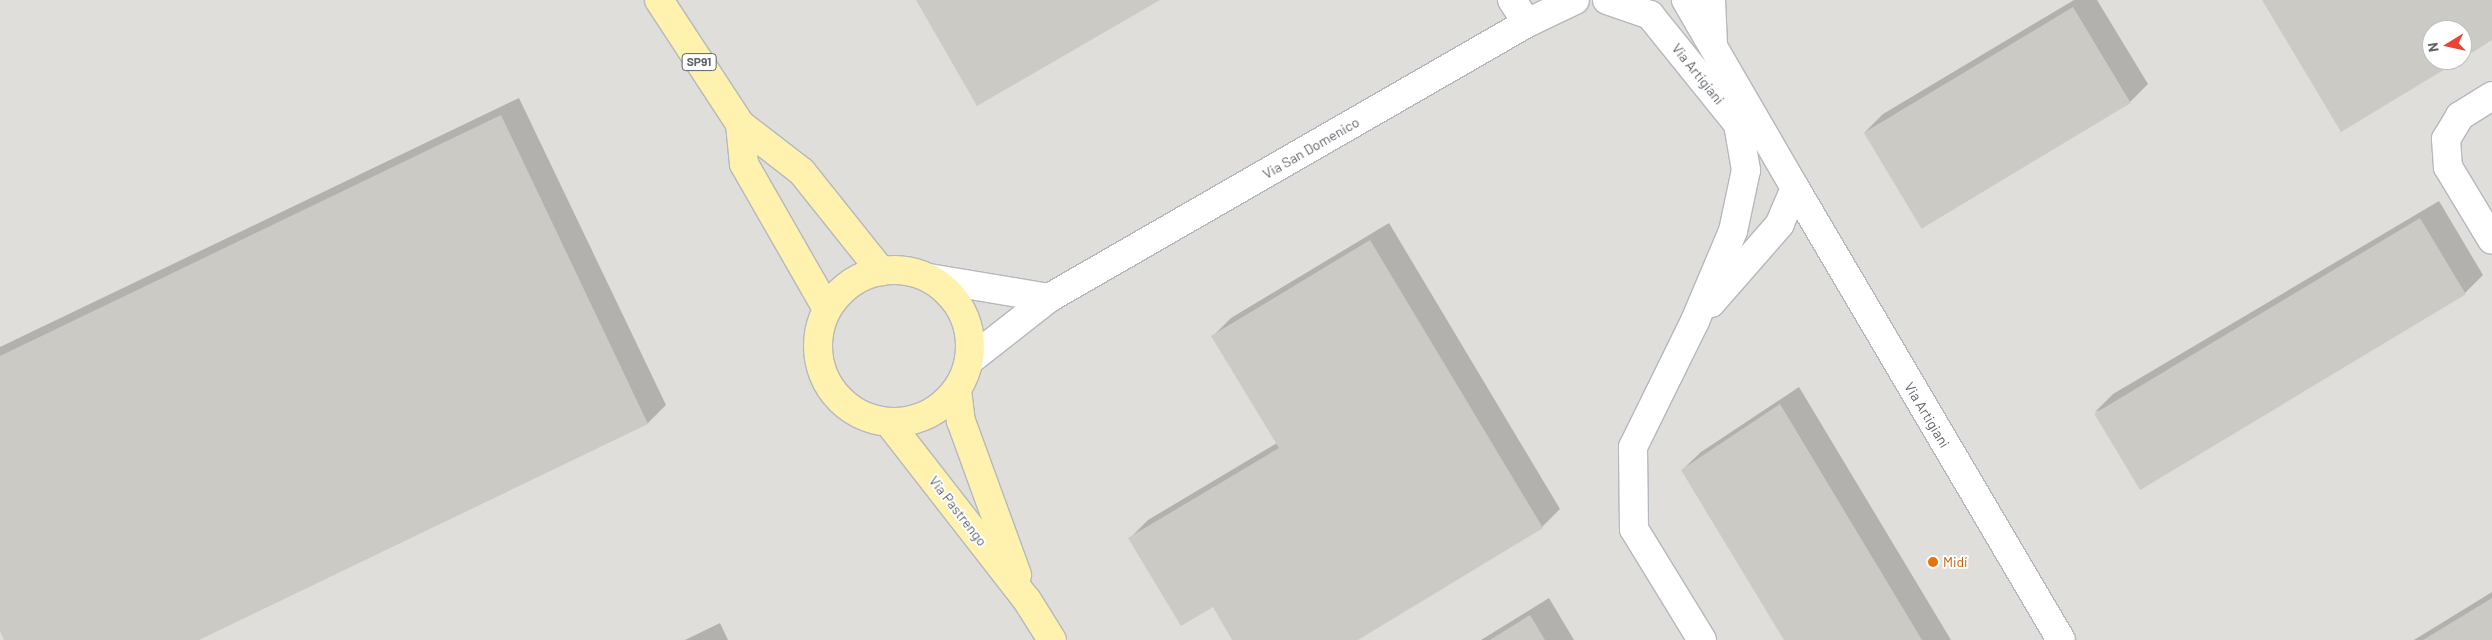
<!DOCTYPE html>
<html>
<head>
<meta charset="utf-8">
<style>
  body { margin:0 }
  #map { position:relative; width:2492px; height:640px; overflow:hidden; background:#f1efe8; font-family:Barlow,sans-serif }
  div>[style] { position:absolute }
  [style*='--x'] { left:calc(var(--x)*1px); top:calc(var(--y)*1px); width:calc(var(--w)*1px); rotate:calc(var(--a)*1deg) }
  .industrial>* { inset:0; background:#e0deda }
  .shadow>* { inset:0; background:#0003 }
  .building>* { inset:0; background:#cccac5; transform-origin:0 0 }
  .roads { filter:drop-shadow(1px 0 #b5b8bc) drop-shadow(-1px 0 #b5b8bc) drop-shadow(0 1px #b5b8bc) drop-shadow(0 -1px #b5b8bc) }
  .minor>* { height:28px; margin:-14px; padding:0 14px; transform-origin:14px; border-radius:14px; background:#fff }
  .major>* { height:28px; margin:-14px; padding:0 14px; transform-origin:14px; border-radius:14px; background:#fff2af }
  .major>.ring { margin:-14px; padding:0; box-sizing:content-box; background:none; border:28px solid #fff2af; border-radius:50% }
  .dots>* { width:14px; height:14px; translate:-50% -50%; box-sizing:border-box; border:2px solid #fff; border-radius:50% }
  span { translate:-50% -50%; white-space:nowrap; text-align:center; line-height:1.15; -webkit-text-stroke:4px #fff; paint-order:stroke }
  .shield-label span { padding:1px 4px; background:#fff; border:1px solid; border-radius:4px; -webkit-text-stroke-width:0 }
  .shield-label { font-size:12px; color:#5f6368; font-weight:700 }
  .street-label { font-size:14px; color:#5f6368 }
  .food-label { font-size:14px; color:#c56008 }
  .left { translate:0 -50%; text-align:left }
  .north { position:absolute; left:2422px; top:20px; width:50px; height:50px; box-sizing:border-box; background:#fff; border:1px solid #bfc1c3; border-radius:50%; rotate:261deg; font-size:14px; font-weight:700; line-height:20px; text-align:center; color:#5f6368 }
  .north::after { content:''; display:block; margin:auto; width:18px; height:22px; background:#ea4335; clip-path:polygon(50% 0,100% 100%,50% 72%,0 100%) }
</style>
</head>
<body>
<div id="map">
  <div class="industrial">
    <i style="clip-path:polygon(evenodd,0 0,2492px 0,2492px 640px,0 640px,0 0,2432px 30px,2462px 30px,2462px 60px,2432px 60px,2432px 30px)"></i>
  </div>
  <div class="shadow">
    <i style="clip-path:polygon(2074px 0,2097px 0,2148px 84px,2130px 102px,1921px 227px,1865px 132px,1883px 114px)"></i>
    <i style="clip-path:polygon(519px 98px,666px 405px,648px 423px,197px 640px,6px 640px,0 628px,0 347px)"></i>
    <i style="clip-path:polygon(2439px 201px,2483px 275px,2465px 293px,2095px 412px,2113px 394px)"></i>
    <i style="clip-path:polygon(1389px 223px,1560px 509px,1542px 527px,1355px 640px,1234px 640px,1213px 605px,1130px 538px,1148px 520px,1277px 443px,1213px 336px,1231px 318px)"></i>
    <i style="clip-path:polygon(1799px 387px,1951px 640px,1785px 640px,1682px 470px,1701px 452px)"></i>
    <i style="clip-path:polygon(2492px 592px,2492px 640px,2414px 640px)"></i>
    <i style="clip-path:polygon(1549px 598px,1574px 640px,1481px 640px)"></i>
    <i style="clip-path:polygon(720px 623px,728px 640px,685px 640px)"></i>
  </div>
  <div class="building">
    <i style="clip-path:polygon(916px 0,1160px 0,977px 106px)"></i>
    <i style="clip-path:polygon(2262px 0,2492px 0,2492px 40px,2462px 59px,2462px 30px,2432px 30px,2432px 60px,2460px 60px,2341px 132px)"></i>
    <i style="left:2073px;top:7px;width:112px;height:244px;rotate:59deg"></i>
    <i style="clip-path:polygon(501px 115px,648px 424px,199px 640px,4px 640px,0 631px,0 356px)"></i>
    <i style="left:2420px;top:218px;width:89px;height:380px;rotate:59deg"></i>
    <i style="clip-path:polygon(1370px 240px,1543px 528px,1358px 640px,1232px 640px,1213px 607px,1181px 626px,1128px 538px,1279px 448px,1211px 336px)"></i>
    <i style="clip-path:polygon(1780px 404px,1922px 640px,1784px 640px,1681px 470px)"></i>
    <i style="clip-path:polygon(2492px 598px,2492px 640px,2423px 640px)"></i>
    <i style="clip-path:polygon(1530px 615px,1545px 640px,1490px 640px)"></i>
  </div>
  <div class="roads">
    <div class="minor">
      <i style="--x:1512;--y:0;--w:27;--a:57"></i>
      <i style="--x:1607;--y:0;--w:46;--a:19.2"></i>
      <i style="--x:1650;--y:15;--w:140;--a:51.1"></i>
      <i style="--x:1738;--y:124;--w:47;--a:80.1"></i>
      <i style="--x:1746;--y:170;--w:62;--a:102"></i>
      <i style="--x:1733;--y:231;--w:98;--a:112.9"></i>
      <i style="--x:1695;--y:321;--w:140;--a:116.2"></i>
      <i style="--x:1633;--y:447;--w:82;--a:89.3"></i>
      <i style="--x:1634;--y:529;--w:130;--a:58.5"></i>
      <i style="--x:1686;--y:0;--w:217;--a:59.9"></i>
      <i style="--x:1795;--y:188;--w:39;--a:113"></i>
      <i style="--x:1780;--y:224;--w:105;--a:131.1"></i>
      <i style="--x:1711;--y:0;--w:44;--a:87.4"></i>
      <i style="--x:2492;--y:96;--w:38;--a:148"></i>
      <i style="--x:2460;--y:116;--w:27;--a:121"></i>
      <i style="--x:2446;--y:139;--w:28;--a:86"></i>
      <i style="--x:2448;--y:167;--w:85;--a:58.9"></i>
      <i style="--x:1795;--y:188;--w:524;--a:59.52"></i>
      <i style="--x:929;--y:278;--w:122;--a:9.5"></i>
      <i style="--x:970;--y:360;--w:100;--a:-38.1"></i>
      <i style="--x:1049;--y:298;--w:551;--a:-29.91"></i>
      <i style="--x:1527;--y:23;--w:53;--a:-25.6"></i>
    </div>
    <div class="major">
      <i style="--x:659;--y:0;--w:148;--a:56.8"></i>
      <i style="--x:740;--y:124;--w:78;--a:37.7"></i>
      <i style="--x:802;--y:172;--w:127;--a:51.4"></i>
      <i style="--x:740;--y:124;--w:40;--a:84.3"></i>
      <i style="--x:744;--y:164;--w:167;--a:60.2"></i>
      <i class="ring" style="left:818px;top:270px;width:124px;height:124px"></i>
      <i style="--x:957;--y:390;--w:31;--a:83"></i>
      <i style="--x:961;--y:421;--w:164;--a:70"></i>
      <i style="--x:889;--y:423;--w:224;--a:52.1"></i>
      <i style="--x:1027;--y:600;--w:47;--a:58"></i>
    </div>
  </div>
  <div class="dots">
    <i style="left:1933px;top:562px;background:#e8710a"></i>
  </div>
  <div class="shield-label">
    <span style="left:699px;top:62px">SP91</span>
  </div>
  <div class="street-label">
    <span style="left:1698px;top:74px;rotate:51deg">Via Artigiani</span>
    <span style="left:1311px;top:148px;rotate:-30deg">Via San Domenico</span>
    <span style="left:1927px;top:415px;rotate:59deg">Via Artigiani</span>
    <span style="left:958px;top:511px;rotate:52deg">Via Pastrengo</span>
  </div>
  <div class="food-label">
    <span class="left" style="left:1943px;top:562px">Midí</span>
  </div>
  <div class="north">N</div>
</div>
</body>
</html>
